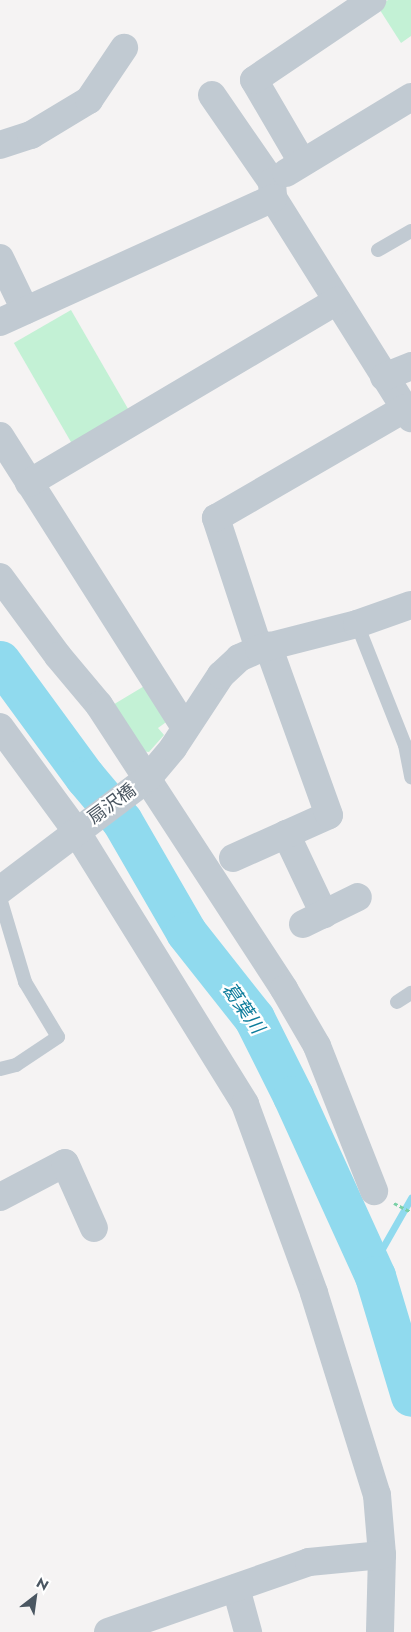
<!DOCTYPE html>
<html>
<head>
<meta charset="utf-8">
<style>
  body { margin:0 }
  #map { position:relative; width:411px; height:1632px; overflow:hidden; background:#f5f3f3; font-family:Jost,"Noto Sans JP",sans-serif }
  div>[style] { position:absolute }
  [style*='--x'] { left:calc(var(--x)*1px); top:calc(var(--y)*1px); width:calc(var(--w)*1px); rotate:calc(var(--a)*1deg) }
  .green>* { inset:0; background:#c3f1d5; transform-origin:0 0 }
  .stream>* { height:7px; margin:-3.5px; padding:0 3.5px; transform-origin:3.5px; border-radius:3.5px; background:#90daee }
  .river>* { height:41px; margin:-20.5px; padding:0 20.5px; transform-origin:20.5px; border-radius:20.5px; background:#90daee }
  .path>* { height:3px; margin-top:-1.5px; transform-origin:0; background:repeating-linear-gradient(90deg,#7ad0a6 0 4px,transparent 0 6.5px) }
  .service>* { height:14px; margin:-7px; padding:0 7px; transform-origin:7px; border-radius:7px; background:#c1cad2 }
  .minor>* { height:28px; margin:-14px; padding:0 14px; transform-origin:14px; border-radius:14px; background:#c1cad2 }
  span { translate:-50% -50%; white-space:nowrap; text-align:center; line-height:1.15; -webkit-text-stroke:4.5px #fff; paint-order:stroke }
  .street-label { font-size:18px; color:#4a5661 }
  .water-label { font-size:19px; color:#0c7c9b; font-style:italic }
  .north { position:absolute; left:10px; top:1572px; width:50px; height:50px; -webkit-text-stroke:4px #fff; paint-order:stroke; rotate:30deg; font-size:14px; font-weight:700; line-height:20px; text-align:center; color:#4a5661 }
  .north::after { content:''; display:block; margin:auto; width:18px; height:22px; background:#4a5661; clip-path:polygon(50% 0,100% 100%,50% 72%,0 100%) }
</style>
</head>
<body>
<div id="map">
  <div class="green">
    <i style="clip-path:polygon(388px 0,411px 0,411px 36px,401px 43px,378px 7px)"></i>
    <i style="left:71px;top:310px;width:118px;height:66px;rotate:60deg"></i>
    <i style="clip-path:polygon(146px 685px,169px 720px,158px 728px,164px 735px,149px 752px,140px 751px,111px 706px)"></i>
  </div>
  <div class="stream">
    <i style="--x:371;--y:1268;--w:81;--a:-60.3"></i>
  </div>
  <div class="river">
    <i style="--x:0;--y:661;--w:144;--a:53.8"></i>
    <i style="--x:85;--y:777;--w:57;--a:49.9"></i>
    <i style="--x:122;--y:821;--w:128;--a:60"></i>
    <i style="--x:186;--y:932;--w:110;--a:51.7"></i>
    <i style="--x:254;--y:1018;--w:87;--a:63.4"></i>
    <i style="--x:293;--y:1096;--w:198;--a:65.5"></i>
    <i style="--x:375;--y:1276;--w:125;--a:73.3"></i>
  </div>
  <div class="path">
    <i style="--x:394;--y:1203;--w:19;--a:28"></i>
  </div>
  <div class="service">
    <i style="--x:378;--y:250;--w:38;--a:-30"></i>
    <i style="--x:357;--y:624;--w:130;--a:68.4"></i>
    <i style="--x:405;--y:745;--w:33;--a:79"></i>
    <i style="--x:0;--y:898;--w:88;--a:73.4"></i>
    <i style="--x:25;--y:982;--w:64;--a:59"></i>
    <i style="--x:58;--y:1037;--w:50;--a:146.3"></i>
    <i style="--x:16;--y:1065;--w:16;--a:166"></i>
    <i style="--x:397;--y:1002;--w:17;--a:-33"></i>
  </div>
  <div class="minor">
    <i style="--x:212;--y:95;--w:106;--a:55.4"></i>
    <i style="--x:272;--y:182;--w:16;--a:86"></i>
    <i style="--x:273;--y:198;--w:260;--a:57.9"></i>
    <i style="--x:0;--y:145;--w:33;--a:-18"></i>
    <i style="--x:31;--y:135;--w:68;--a:-31.1"></i>
    <i style="--x:89;--y:100;--w:63;--a:-56.1"></i>
    <i style="--x:302;--y:162;--w:95;--a:-120.3"></i>
    <i style="--x:254;--y:80;--w:143;--a:-34.1"></i>
    <i style="--x:286;--y:173;--w:146;--a:-31.3"></i>
    <i style="--x:0;--y:258;--w:58;--a:64.3"></i>
    <i style="--x:0;--y:322;--w:300;--a:-24.4"></i>
    <i style="--x:384;--y:377;--w:29;--a:-22"></i>
    <i style="--x:0;--y:436;--w:345;--a:57.6"></i>
    <i style="--x:29;--y:483;--w:358;--a:-30.6"></i>
    <i style="--x:0;--y:577;--w:98;--a:53.7"></i>
    <i style="--x:58;--y:656;--w:64;--a:50.1"></i>
    <i style="--x:99;--y:705;--w:339;--a:56.9"></i>
    <i style="--x:284;--y:989;--w:66;--a:59.9"></i>
    <i style="--x:317;--y:1046;--w:156;--a:68.5"></i>
    <i style="--x:259;--y:649;--w:138;--a:-108.2"></i>
    <i style="--x:216;--y:518;--w:220;--a:-30.1"></i>
    <i style="--x:0;--y:727;--w:129;--a:53.8"></i>
    <i style="--x:76;--y:831;--w:321;--a:58.2"></i>
    <i style="--x:245;--y:1104;--w:201;--a:69.9"></i>
    <i style="--x:314;--y:1293;--w:212;--a:72.7"></i>
    <i style="--x:377;--y:1495;--w:60;--a:85.2"></i>
    <i style="--x:382;--y:1555;--w:77;--a:91.5"></i>
    <i style="--x:286;--y:834;--w:89;--a:64.6"></i>
    <i style="--x:233;--y:858;--w:105;--a:-24.1"></i>
    <i style="--x:329;--y:815;--w:180;--a:-109.8"></i>
    <i style="--x:0;--y:890;--w:186;--a:-37.1"></i>
    <i style="--x:148;--y:778;--w:39;--a:-50"></i>
    <i style="--x:173;--y:748;--w:87;--a:-56.7"></i>
    <i style="--x:221;--y:675;--w:25;--a:-43"></i>
    <i style="--x:239;--y:658;--w:22;--a:-24"></i>
    <i style="--x:259;--y:649;--w:101;--a:-14.3"></i>
    <i style="--x:357;--y:624;--w:57;--a:-19.4"></i>
    <i style="--x:303;--y:924;--w:61;--a:-26.1"></i>
    <i style="--x:0;--y:1197;--w:73;--a:-27.6"></i>
    <i style="--x:65;--y:1163;--w:71;--a:66"></i>
    <i style="--x:236;--y:1588;--w:46;--a:74.7"></i>
    <i style="--x:108;--y:1632;--w:213;--a:-19.2"></i>
    <i style="--x:309;--y:1562;--w:73;--a:-5.5"></i>
  </div>
  <div class="street-label">
    <span style="left:112px;top:804px;rotate:-36deg">扇沢橋</span>
  </div>
  <div class="water-label">
    <span style="left:243px;top:1008px;rotate:55deg">葛葉川</span>
  </div>
  <div class="north">N</div>
</div>
</body>
</html>
